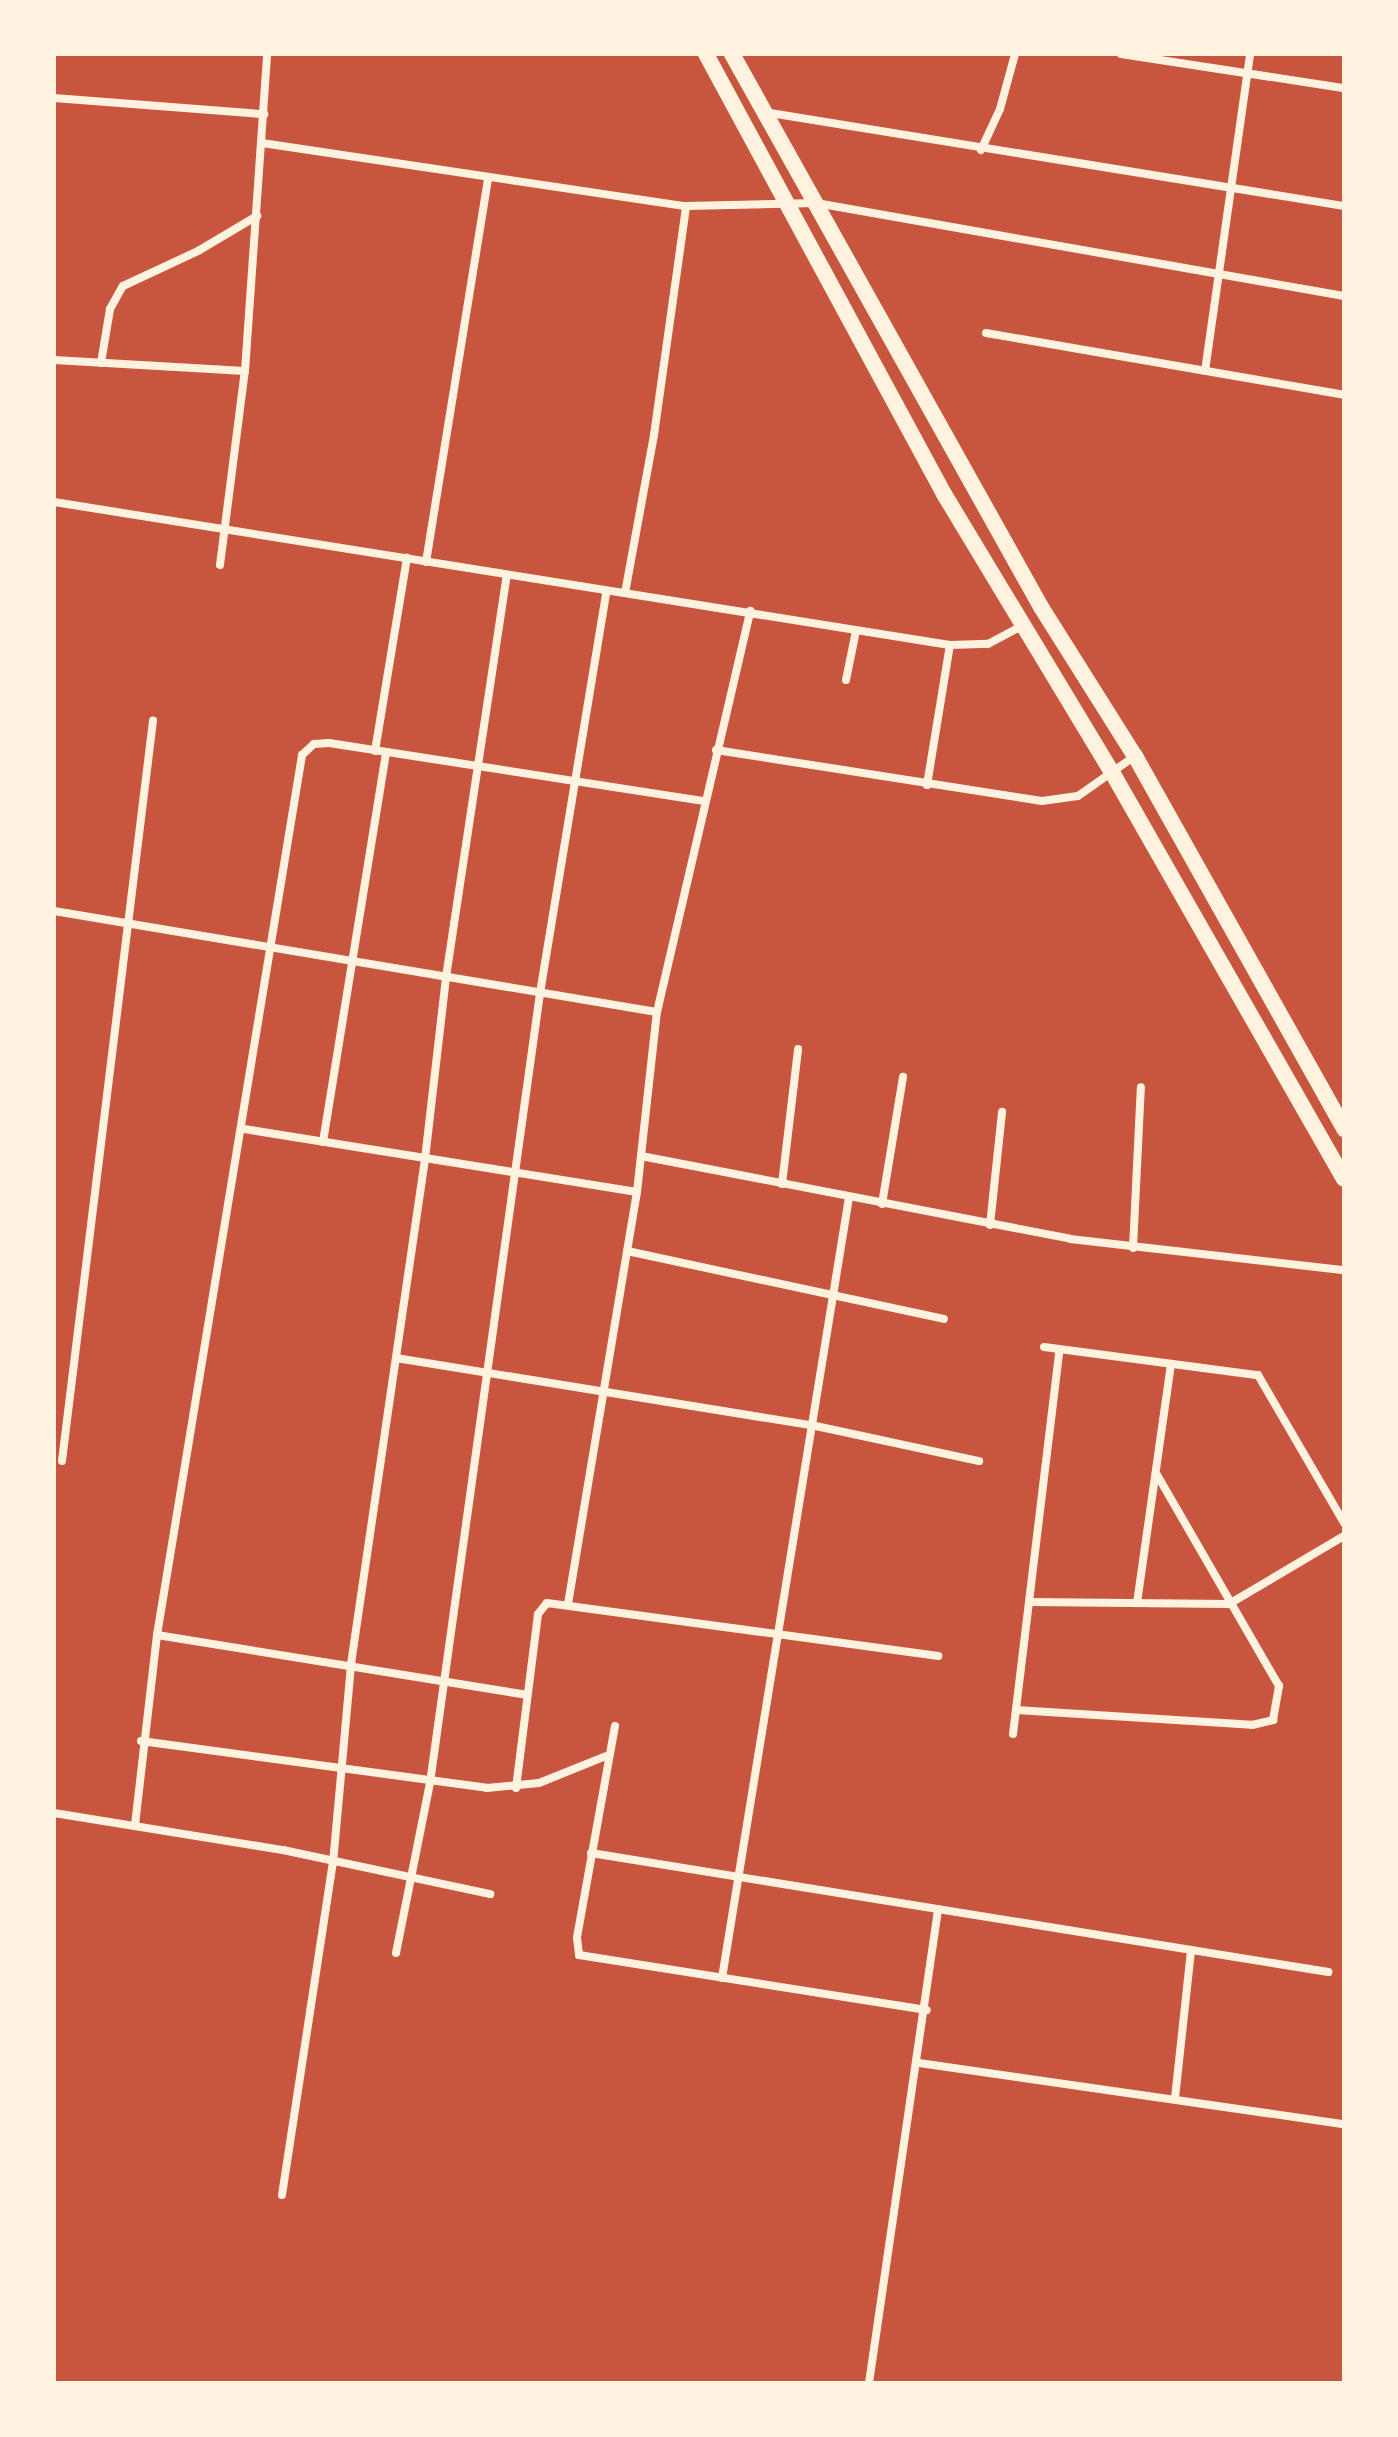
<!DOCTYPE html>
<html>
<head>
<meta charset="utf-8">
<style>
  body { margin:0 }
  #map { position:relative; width:1398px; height:2437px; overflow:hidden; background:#c8553d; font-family:Lato,sans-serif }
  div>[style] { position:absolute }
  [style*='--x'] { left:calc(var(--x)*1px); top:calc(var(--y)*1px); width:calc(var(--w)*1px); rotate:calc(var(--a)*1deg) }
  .minor>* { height:8px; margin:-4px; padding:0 4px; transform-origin:4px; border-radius:4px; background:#fff3e0 }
  .primary>* { height:16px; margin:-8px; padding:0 8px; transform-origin:8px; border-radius:8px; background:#fff3e0 }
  span { translate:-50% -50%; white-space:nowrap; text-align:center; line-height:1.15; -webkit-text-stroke:6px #fff3e0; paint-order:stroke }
  .frame { position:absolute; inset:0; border:56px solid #fff3e0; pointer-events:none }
</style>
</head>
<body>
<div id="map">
  <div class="minor">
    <i style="--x:1121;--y:54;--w:226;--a:8.7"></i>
    <i style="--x:54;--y:98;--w:211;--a:4.4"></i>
    <i style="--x:764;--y:112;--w:588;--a:9.21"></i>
    <i style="--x:262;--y:143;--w:429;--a:8.5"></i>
    <i style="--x:686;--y:206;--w:130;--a:-1.3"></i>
    <i style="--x:816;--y:203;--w:536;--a:9.99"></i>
    <i style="--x:981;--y:150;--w:45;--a:-65.1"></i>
    <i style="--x:1000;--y:109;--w:57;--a:-74.7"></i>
    <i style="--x:986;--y:333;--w:363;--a:9.8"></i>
    <i style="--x:54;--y:360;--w:191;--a:3.3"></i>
    <i style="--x:101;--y:363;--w:55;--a:-80.5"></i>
    <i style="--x:110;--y:309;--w:26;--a:-61"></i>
    <i style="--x:123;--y:286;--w:83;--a:-25"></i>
    <i style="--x:198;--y:251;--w:69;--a:-30.7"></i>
    <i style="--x:1205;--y:371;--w:320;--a:-81.9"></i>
    <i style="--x:54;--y:502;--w:907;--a:9.07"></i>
    <i style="--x:950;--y:645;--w:38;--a:-2"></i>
    <i style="--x:988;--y:644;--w:40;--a:-28"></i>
    <i style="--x:426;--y:562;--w:389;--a:-80.8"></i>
    <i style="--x:220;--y:565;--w:196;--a:-82.7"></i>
    <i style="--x:245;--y:371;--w:318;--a:-86"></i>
    <i style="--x:625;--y:593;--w:161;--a:-79.6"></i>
    <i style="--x:654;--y:435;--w:231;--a:-82"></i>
    <i style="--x:846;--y:680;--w:50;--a:-78.5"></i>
    <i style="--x:716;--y:750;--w:330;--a:8.9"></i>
    <i style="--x:1042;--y:801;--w:36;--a:-8"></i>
    <i style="--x:1078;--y:796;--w:70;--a:-35.1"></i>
    <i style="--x:375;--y:751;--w:196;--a:-80.6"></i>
    <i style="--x:927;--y:785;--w:142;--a:-80.7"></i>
    <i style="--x:54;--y:911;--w:611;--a:9.51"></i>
    <i style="--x:244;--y:1129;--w:398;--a:9.1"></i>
    <i style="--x:323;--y:1142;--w:394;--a:-80.8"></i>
    <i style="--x:641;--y:1156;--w:437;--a:10.9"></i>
    <i style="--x:1070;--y:1239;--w:276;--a:6.5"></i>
    <i style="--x:782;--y:1184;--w:136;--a:-83.2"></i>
    <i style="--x:882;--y:1204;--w:129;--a:-80.6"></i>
    <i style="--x:990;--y:1225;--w:114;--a:-83.9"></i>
    <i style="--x:1133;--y:1248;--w:161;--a:-87.2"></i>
    <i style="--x:627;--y:1251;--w:324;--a:12.1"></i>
    <i style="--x:1044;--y:1347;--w:216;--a:7.5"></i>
    <i style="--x:1258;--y:1375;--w:171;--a:59.8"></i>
    <i style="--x:396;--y:1358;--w:420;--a:9.2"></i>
    <i style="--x:811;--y:1425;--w:172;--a:12.1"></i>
    <i style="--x:62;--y:1461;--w:746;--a:-82.99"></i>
    <i style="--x:1029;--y:1602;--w:200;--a:0.6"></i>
    <i style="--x:1229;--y:1604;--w:134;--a:-30.6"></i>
    <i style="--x:1137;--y:1603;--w:240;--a:-81.9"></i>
    <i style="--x:568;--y:1604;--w:418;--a:-80.5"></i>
    <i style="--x:637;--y:1192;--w:181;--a:-83.7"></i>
    <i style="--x:657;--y:1012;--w:412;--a:-76.9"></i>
    <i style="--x:157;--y:1635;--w:374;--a:9.2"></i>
    <i style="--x:1016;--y:1710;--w:236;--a:3.6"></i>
    <i style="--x:1252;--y:1725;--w:22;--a:-13"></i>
    <i style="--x:1273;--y:1720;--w:35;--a:-80"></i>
    <i style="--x:1279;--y:1686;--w:246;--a:-120"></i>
    <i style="--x:615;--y:1726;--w:215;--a:100.2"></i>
    <i style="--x:577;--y:1938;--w:17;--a:83"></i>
    <i style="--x:579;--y:1955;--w:352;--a:9"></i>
    <i style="--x:1013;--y:1734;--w:385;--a:-83.1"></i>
    <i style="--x:141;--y:1741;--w:349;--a:7.7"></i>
    <i style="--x:487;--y:1788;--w:52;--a:-5.5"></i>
    <i style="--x:539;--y:1783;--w:72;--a:-21.9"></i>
    <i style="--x:516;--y:1788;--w:175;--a:-82.8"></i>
    <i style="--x:538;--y:1614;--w:14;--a:-51"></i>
    <i style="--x:547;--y:1603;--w:395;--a:7.7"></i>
    <i style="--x:54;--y:1813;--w:232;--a:9.2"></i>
    <i style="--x:283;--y:1850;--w:212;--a:12"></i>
    <i style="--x:135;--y:1825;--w:191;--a:-83.4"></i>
    <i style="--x:157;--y:1635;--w:892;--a:-80.64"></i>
    <i style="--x:302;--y:755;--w:16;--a:-43"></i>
    <i style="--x:314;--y:744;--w:15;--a:-4"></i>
    <i style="--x:329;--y:743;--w:378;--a:8.8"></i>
    <i style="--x:591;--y:1853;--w:747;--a:9.17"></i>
    <i style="--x:396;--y:1953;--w:173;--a:-78.7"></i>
    <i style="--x:430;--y:1783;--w:798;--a:-82.07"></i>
    <i style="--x:540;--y:993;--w:405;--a:-80.6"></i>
    <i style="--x:722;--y:1978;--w:791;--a:-80.76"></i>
    <i style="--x:919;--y:2063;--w:429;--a:8.2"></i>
    <i style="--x:1175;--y:2098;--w:149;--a:-83.8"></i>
    <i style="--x:282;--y:2195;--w:336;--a:-81.3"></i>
    <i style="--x:333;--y:1863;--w:200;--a:-84.8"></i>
    <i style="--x:351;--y:1664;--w:510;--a:-81.66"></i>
    <i style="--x:425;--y:1159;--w:183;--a:-83.4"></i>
    <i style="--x:446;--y:977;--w:406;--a:-81.4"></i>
    <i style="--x:869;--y:2383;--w:479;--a:-81.7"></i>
  </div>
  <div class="primary">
    <i style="--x:706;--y:54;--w:500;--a:61.59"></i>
    <i style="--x:944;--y:494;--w:327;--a:58.9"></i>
    <i style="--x:1113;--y:774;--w:466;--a:60.3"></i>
    <i style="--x:732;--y:54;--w:633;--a:60.8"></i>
    <i style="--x:1041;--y:607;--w:176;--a:57.8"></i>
    <i style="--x:1135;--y:756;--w:428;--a:60.7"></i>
  </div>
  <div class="frame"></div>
</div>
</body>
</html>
